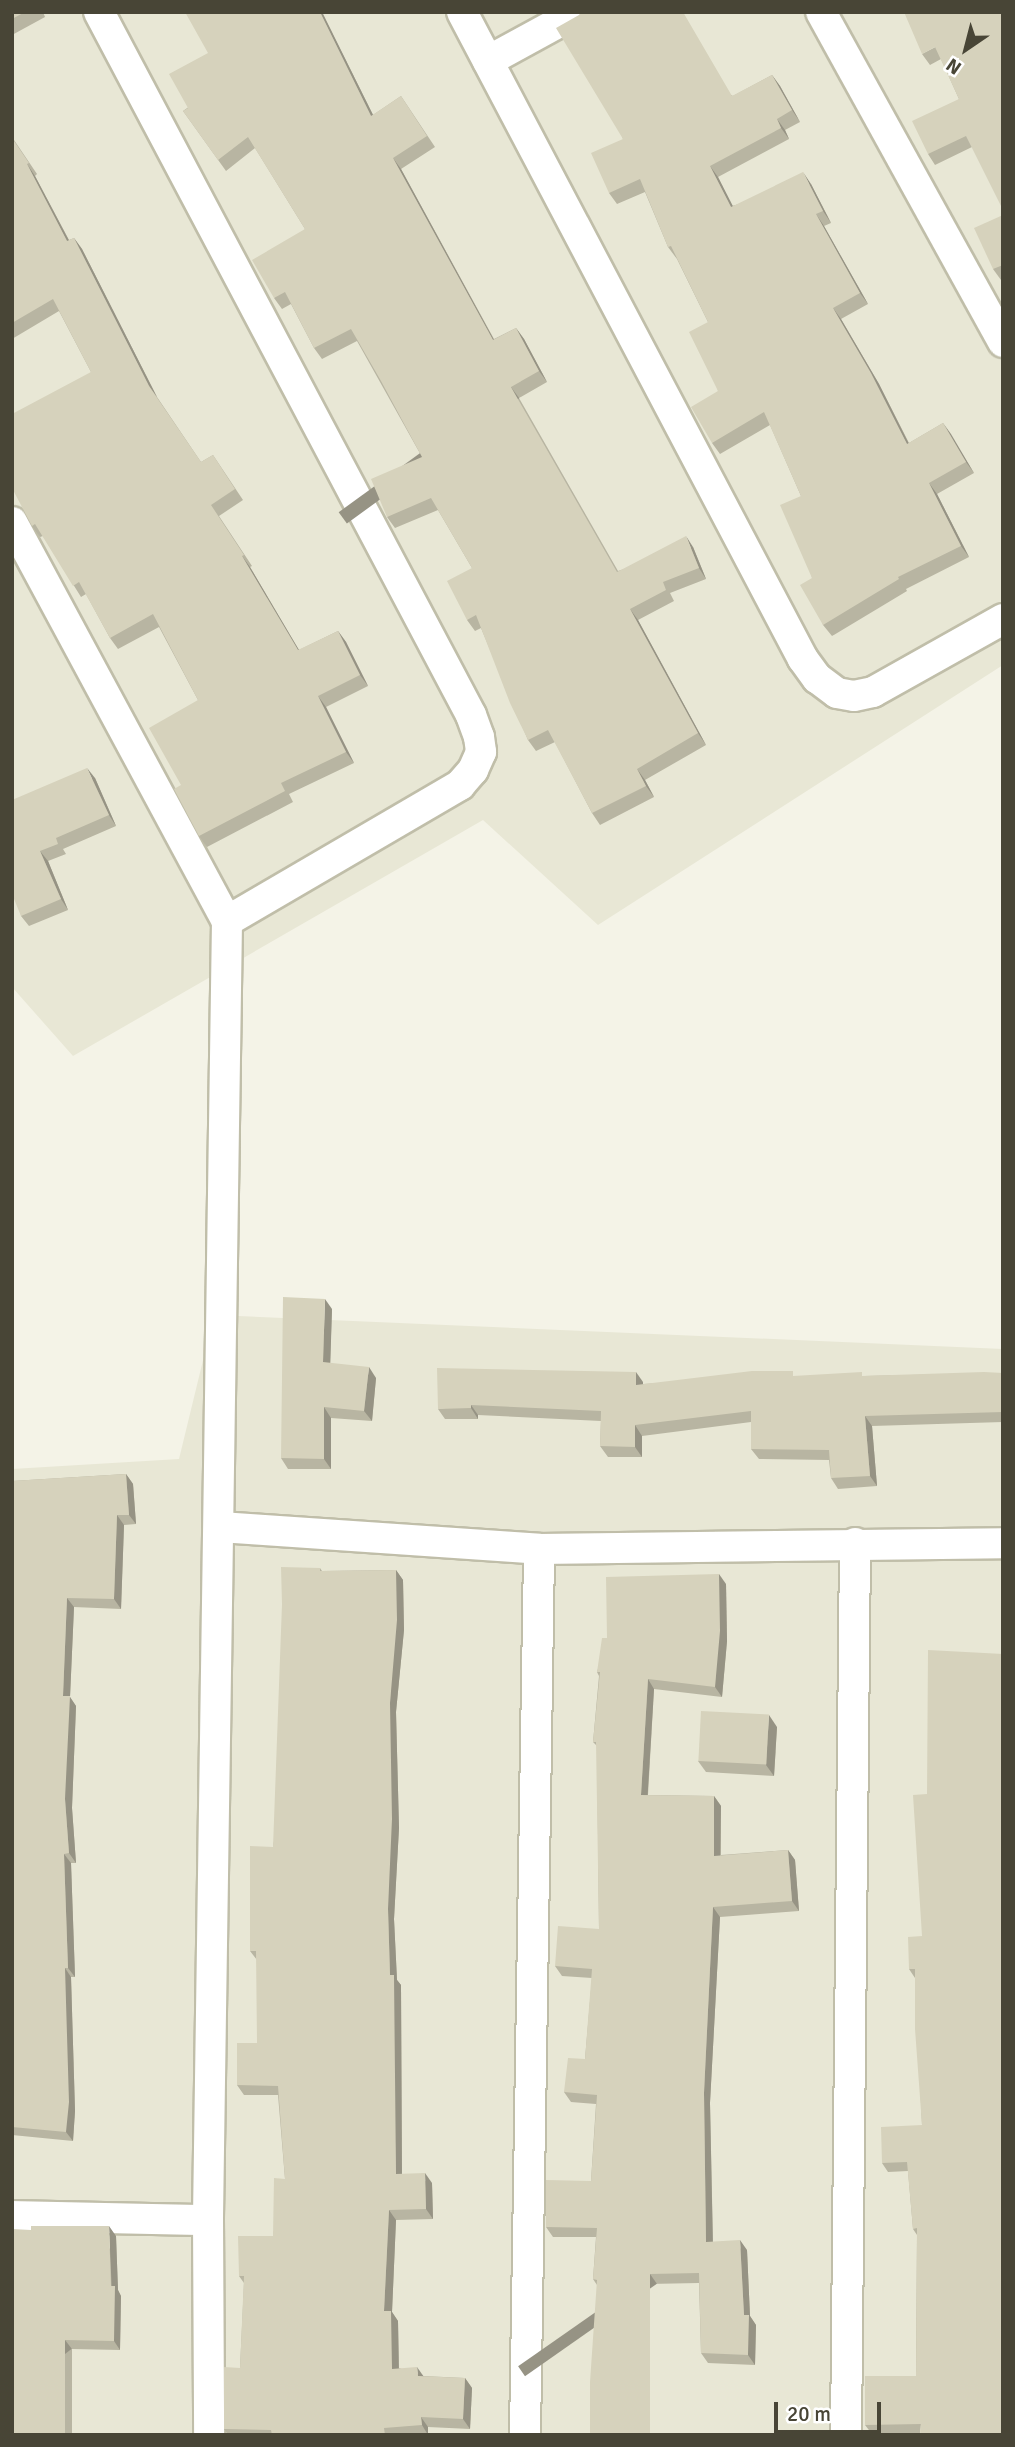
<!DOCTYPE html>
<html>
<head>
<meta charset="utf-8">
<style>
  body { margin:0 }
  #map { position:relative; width:1015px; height:2447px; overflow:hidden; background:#f4f3e7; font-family:Signika,sans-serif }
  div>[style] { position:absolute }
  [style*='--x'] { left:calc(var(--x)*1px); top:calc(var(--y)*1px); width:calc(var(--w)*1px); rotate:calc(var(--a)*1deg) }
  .residential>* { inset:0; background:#e8e7d5 }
  .roads { filter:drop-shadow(2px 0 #c0bea9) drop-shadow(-2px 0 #c0bea9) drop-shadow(0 2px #c0bea9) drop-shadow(0 -2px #c0bea9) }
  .street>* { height:30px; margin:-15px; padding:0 15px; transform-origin:15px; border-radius:15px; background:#fff }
  .wall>* { inset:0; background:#b8b5a2 }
  .shaded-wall>* { inset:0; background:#969384; transform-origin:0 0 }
  .building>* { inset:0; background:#d6d2bc; transform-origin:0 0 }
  span { translate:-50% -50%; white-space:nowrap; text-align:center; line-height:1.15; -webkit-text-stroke:5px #fff; paint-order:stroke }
  .frame { position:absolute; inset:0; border:14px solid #484536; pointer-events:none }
  .north { position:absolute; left:931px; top:14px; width:70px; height:70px; -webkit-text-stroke:5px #fff; paint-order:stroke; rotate:215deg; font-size:19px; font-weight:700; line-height:28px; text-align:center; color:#484536 }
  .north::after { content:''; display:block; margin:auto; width:24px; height:32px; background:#484536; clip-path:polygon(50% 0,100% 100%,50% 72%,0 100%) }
  .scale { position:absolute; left:774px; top:2402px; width:107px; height:32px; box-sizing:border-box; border:4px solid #484536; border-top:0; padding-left:9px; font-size:21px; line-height:24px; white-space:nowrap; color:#484536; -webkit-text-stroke:5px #fff; paint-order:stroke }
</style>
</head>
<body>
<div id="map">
  <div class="residential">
    <i style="clip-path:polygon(12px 12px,1003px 12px,1003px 665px,598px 925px,483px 820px,73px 1056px,12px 987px)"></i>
    <i style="clip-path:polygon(214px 1315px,1003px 1349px,1003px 2435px,12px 2435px,12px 1469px,179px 1459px)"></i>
  </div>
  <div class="roads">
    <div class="street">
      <i style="--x:99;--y:12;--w:795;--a:62.11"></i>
      <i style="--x:471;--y:715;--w:23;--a:70"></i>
      <i style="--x:479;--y:737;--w:15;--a:82"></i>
      <i style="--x:481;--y:752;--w:20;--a:114"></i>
      <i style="--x:473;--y:770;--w:20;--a:131"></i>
      <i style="--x:460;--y:785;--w:270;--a:149.7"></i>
      <i style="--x:462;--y:12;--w:731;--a:62.21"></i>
      <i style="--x:803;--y:659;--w:24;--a:54"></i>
      <i style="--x:817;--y:678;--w:25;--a:37"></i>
      <i style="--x:837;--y:693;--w:17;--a:10"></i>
      <i style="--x:854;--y:696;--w:19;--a:-12"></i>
      <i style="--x:873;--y:692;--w:149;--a:-29.3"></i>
      <i style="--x:821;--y:12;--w:377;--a:61.1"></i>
      <i style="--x:488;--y:61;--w:102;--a:-28.6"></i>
      <i style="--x:12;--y:522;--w:453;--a:61.7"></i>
      <i style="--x:227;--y:921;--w:1299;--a:90.84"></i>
      <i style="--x:208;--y:2220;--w:215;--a:89.7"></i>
      <i style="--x:220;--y:1527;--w:320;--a:3.9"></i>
      <i style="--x:539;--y:1549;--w:464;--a:-0.7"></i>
      <i style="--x:12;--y:2216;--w:196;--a:1.2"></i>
      <i style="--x:525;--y:2435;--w:886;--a:-89.09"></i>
      <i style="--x:846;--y:2435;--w:892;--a:-89.42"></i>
    </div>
  </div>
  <div class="wall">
    <i style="clip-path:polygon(12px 12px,43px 12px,45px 17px,12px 35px)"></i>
    <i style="clip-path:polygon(322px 12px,373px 115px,401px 96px,435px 147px,401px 169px,494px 339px,516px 328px,524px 339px,547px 382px,519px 398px,618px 571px,693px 547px,706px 579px,670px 593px,674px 601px,638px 620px,706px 745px,645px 780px,654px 797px,600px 825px,592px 813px,555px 742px,536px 751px,528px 740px,481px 628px,475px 631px,467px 620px,472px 568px,438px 510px,395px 528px,387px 517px,422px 457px,357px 341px,322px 359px,314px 348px,291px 304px,282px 309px,274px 298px,305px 229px,255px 148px,226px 171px,183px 111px)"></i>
    <i style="clip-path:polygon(1003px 12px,972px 147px,935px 165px,928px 154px,959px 99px,941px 59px,930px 65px,922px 54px)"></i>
    <i style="clip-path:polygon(579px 15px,733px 96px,772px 75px,780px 86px,800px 122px,785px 130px,789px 139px,718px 177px,732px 206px,811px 184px,831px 223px,824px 226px,868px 304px,841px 319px,879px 384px,909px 443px,943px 423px,974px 473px,937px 494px,969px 557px,906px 589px,907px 591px,832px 636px,823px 625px,812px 578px,801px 496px,770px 425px,720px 454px,712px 443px,718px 391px,708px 322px,677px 259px,668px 247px,645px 192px,617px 204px,609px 193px,623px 139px)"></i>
    <i style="clip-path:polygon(12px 137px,37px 174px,35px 176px,69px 240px,74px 238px,82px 249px,157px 397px,201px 462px,213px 455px,243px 500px,219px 516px,252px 566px,250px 567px,299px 650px,338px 631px,346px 642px,368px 686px,326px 707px,354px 763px,289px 794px,293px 802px,207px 847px,199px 836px,181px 785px,198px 700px,159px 627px,118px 649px,110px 638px,86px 594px,81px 597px,43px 536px,40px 537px,32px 526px,91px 372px,59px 311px,12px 339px)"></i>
    <i style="clip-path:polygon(1003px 215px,1003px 279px,1001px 280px,993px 269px)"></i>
    <i style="clip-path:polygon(95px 778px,116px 826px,63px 849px,66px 854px,48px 861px,68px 910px,29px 926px,21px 916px,12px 800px)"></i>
    <i style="clip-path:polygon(332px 1309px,330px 1363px,376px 1378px,372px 1421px,331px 1418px,331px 1469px,288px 1469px,281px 1458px)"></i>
    <i style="clip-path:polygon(1003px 1373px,1003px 1422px,872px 1426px,877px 1486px,838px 1489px,831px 1478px,829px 1460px,759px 1459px,751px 1449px,751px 1422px,642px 1436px,642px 1457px,608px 1457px,600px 1446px,601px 1421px,478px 1415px,478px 1419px,445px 1419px,438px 1409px,643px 1382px,643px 1384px,797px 1376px,865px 1376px)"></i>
    <i style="clip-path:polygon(126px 1474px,133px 1484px,136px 1524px,124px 1525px,121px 1609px,74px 1607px,70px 1697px,76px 1706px,72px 1808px,76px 1863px,71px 1863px,75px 1977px,71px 1977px,75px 2111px,73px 2141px,12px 2135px,12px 1481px)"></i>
    <i style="clip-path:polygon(320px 1568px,322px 1571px,396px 1570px,403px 1580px,404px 1630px,396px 1712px,399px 1828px,394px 1919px,397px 1980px,401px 1985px,402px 2174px,432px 2183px,433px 2219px,396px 2220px,392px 2312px,398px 2321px,399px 2368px,423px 2376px,465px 2378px,472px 2388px,470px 2429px,428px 2427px,428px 2435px,228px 2435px,224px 2429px,240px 2368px,244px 2283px,239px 2276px,273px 2236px,285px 2179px,278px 2095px,244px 2095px,237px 2085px,257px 2043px,257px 1960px,250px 1951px,273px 1847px)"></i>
    <i style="clip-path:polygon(726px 1584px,727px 1641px,722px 1697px,654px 1689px,648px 1795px,714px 1796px,721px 1806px,721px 1855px,788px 1850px,795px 1860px,799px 1911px,720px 1917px,710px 2103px,713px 2242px,747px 2250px,750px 2316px,756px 2325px,755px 2365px,708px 2363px,701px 2353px,699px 2283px,597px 2285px,593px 2279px,596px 2237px,553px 2237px,546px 2227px,591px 2181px,596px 2104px,571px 2102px,564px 2092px,585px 2059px,592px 1978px,562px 1976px,555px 1966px,599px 1929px,597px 1746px,593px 1742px,599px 1676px,597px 1672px,607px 1638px)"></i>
    <i style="clip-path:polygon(1003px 1654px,920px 2433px,872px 2434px,865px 2425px,916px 2376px,917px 2235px,913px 2229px,908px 2171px,888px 2172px,882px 2163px,922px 2125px,915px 1978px,909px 1969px,922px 1936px,927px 1794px)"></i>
    <i style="clip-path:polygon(777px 1727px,774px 1776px,706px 1772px,698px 1761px)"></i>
    <i style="clip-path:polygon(116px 2236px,118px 2290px,121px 2296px,120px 2350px,72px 2349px,72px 2435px,12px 2435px)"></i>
  </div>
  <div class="shaded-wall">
    <i style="clip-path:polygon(320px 12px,322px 12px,379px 127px,371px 116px)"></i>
    <i style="left:683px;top:12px;width:1px;height:97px"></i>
    <i style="clip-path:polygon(772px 75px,780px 86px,800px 122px,792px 110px)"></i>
    <i style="clip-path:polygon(777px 119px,785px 130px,789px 139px,781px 128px)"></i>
    <i style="clip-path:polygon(393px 158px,401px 169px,500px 351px,493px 340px)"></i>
    <i style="clip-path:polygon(27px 164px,35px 176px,75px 252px,67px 241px)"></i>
    <i style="clip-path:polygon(710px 166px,718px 177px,739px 218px,731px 207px)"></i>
    <i style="clip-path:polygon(803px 172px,811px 184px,831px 223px,823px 211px)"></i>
    <i style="clip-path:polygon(816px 214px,824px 226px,868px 304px,860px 293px)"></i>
    <i style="clip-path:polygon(74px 238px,82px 249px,157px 397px,149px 386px)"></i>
    <i style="clip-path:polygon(833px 308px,841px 319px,879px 384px,915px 456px,907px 444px)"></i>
    <i style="clip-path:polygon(516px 328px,524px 339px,547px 382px,539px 371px)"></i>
    <i style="left:511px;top:387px;width:14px;height:213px;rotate:54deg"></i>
    <i style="clip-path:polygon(943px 423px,951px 434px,974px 473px,966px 462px)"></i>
    <i style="clip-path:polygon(929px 483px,937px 494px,969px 557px,961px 546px)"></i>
    <i style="clip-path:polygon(686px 536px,693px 547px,706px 579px,699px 568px)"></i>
    <i style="clip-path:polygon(242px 556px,250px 567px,306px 662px,298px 650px)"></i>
    <i style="clip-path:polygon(630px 609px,638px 620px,706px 745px,698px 733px)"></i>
    <i style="clip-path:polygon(338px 631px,346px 642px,368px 686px,360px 675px)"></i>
    <i style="clip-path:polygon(318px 696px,326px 707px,354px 763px,346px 752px)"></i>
    <i style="clip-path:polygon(87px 768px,95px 778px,116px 826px,109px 815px)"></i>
    <i style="clip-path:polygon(637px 769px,645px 780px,654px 797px,646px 786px)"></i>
    <i style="clip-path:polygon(40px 851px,48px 861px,68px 910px,61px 899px)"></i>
    <i style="clip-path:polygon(325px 1299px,332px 1309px,330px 1372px,323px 1362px)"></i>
    <i style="clip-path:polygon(369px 1367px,376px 1378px,372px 1421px,364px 1411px)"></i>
    <i style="clip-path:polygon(636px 1372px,643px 1382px,643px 1396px,636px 1385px)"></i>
    <i style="clip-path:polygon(471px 1405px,478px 1415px,478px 1419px,471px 1408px)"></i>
    <i style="clip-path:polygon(324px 1407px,331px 1418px,331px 1469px,324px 1459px)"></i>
    <i style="clip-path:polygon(865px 1416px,872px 1426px,877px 1486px,870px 1476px)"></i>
    <i style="clip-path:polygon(635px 1425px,642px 1436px,642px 1457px,635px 1447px)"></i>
    <i style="clip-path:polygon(126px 1474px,133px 1484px,136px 1524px,129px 1515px)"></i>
    <i style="clip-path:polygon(117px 1515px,124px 1525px,121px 1609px,114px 1599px)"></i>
    <i style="clip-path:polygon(396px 1570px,403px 1580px,404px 1630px,396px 1712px,399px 1828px,394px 1919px,397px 1980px,401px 1985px,402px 2184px,396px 2174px,388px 1909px,390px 1703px)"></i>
    <i style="clip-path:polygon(719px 1574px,726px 1584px,727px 1641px,722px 1697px,715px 1687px)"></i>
    <i style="clip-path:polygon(67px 1598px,74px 1607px,70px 1697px,76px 1706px,72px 1808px,76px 1863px,69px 1853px,65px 1799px,63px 1696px)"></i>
    <i style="clip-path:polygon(648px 1679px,654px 1689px,647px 1805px,641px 1795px)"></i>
    <i style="clip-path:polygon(769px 1715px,777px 1727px,774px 1776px,766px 1765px)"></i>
    <i style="clip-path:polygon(714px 1796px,721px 1806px,720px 1865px,714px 1856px)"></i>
    <i style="clip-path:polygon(788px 1850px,795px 1860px,799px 1911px,792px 1901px)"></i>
    <i style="clip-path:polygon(64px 1854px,71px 1863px,75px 1977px,68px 1968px)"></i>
    <i style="clip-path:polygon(713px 1907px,720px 1917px,710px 2103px,713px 2252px,706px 2242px,704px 2093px)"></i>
    <i style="clip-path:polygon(65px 1968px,71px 1977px,75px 2111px,73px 2141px,66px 2132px)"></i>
    <i style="clip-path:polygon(425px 2173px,432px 2183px,433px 2219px,426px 2209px)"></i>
    <i style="clip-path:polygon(389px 2210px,396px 2220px,392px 2312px,398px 2321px,399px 2379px,392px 2369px,384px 2311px)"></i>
    <i style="clip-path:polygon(109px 2226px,116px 2236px,118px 2290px,121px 2296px,120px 2350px,114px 2341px)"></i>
    <i style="clip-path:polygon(740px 2240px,747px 2250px,750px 2316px,756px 2325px,755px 2365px,748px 2355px,744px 2315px)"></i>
    <i style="left:650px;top:2274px;width:12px;height:161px;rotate:55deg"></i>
    <i style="left:65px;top:2340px;width:11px;height:95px;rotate:52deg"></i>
    <i style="clip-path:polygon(417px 2367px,424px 2377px,418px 2376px)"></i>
    <i style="clip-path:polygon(465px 2378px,472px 2388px,470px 2429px,463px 2419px)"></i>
    <i style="clip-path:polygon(421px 2417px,428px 2427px,428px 2435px,422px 2425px)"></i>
  </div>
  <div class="building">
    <i style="clip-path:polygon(12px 12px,25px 12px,12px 19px)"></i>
    <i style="clip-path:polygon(185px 12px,320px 12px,371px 116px,401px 96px,427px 136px,393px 158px,493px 340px,516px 328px,539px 371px,511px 387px,617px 572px,686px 536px,699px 568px,663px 582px,666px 590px,630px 609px,698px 733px,637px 769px,646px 786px,592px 813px,548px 730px,528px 740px,510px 703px,476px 615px,467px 620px,447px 581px,472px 568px,431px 498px,387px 517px,371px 479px,422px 457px,381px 381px,351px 329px,314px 348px,285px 292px,274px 298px,252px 260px,305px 229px,248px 137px,218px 160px,183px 111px,188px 108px,169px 74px,208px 53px)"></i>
    <i style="clip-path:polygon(581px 12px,683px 12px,732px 96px,772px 75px,792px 110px,777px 119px,781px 128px,710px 166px,731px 207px,803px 172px,823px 211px,816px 214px,860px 293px,833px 308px,871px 373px,907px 444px,943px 423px,966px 462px,929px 483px,961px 546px,898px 577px,899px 579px,823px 625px,800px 585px,812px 578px,780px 505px,801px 496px,764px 412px,712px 443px,691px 407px,718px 391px,689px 332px,708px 322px,671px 246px,668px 247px,640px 179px,609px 193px,591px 153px,623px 139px,556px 28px,579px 15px)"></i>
    <i style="clip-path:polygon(904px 12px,1003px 12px,1003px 210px,966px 136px,928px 154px,912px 121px,959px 99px,935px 47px,922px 54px)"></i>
    <i style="clip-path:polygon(12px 138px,29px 163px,27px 164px,67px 241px,74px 238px,149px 386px,201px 462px,213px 455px,235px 489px,211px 505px,244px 555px,242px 556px,298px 650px,338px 631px,360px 675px,318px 696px,346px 752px,281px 783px,285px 791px,199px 836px,174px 789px,181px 785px,149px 728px,198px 700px,153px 614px,110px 638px,79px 582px,73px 586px,35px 524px,32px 526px,12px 488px,12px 414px,91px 372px,53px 299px,12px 323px)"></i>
    <i style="clip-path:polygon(1003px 215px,1003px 265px,993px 269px,974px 228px)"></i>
    <i style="clip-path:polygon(87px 768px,109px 815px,56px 838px,58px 844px,40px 851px,61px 899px,21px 916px,12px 894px,12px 800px)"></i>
    <i style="clip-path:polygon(283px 1297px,325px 1299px,323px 1362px,369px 1367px,364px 1411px,324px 1407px,324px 1459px,281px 1458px)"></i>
    <i style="clip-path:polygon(437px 1368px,636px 1372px,636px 1385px,752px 1371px,793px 1371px,793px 1376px,862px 1372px,862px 1376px,984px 1372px,1003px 1373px,1003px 1412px,865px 1416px,870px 1476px,831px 1478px,829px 1450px,751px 1449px,751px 1411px,635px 1425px,635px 1447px,600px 1446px,601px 1411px,471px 1405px,471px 1408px,438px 1409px)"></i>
    <i style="clip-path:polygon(126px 1474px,129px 1515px,117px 1515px,114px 1599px,67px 1598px,63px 1696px,70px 1696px,65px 1799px,69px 1853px,64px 1854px,68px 1968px,65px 1968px,69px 2102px,66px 2132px,12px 2127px,12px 1481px)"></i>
    <i style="clip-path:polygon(281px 1567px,320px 1568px,320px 1571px,396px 1570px,397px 1620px,390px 1703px,392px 1819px,388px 1909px,390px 1975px,394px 1975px,396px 2174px,425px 2173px,426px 2209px,389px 2210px,384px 2311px,391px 2311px,392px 2369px,417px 2367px,418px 2376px,465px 2378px,463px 2419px,421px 2417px,422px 2425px,384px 2428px,385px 2435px,272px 2435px,271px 2430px,224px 2429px,224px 2367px,240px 2368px,244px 2276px,239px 2276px,238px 2236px,273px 2236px,274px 2178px,285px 2179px,278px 2086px,237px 2085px,237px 2043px,257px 2043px,256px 1951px,250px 1951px,250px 1846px,273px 1847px,282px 1604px)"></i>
    <i style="clip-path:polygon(719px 1574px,720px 1631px,715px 1687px,648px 1679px,641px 1795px,714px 1796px,714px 1856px,788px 1850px,792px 1901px,713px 1907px,704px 2093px,706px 2242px,740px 2240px,744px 2315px,749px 2315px,748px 2355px,701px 2353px,699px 2273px,650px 2274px,650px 2435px,590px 2435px,590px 2382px,597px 2280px,593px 2279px,597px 2228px,546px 2227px,546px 2180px,591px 2181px,597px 2095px,564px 2092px,568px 2058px,585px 2059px,592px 1969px,555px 1966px,558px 1926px,599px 1929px,596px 1742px,593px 1742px,600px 1672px,597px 1672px,602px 1638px,607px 1638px,606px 1577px)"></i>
    <i style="clip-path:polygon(928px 1650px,1003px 1654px,1003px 2435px,920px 2435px,921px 2424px,865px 2425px,865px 2376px,916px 2376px,917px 2228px,913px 2229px,907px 2162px,882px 2163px,881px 2127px,922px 2125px,915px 2029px,915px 1969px,909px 1969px,908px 1937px,922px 1936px,913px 1795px,927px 1794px)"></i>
    <i style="left:701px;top:1711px;width:68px;height:50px;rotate:3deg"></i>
    <i style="clip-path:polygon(31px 2226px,109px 2226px,111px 2286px,115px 2286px,114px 2341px,65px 2340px,65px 2435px,12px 2435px,12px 2229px,31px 2230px)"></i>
  </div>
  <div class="frame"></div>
  <div class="north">N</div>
  <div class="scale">20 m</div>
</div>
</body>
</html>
